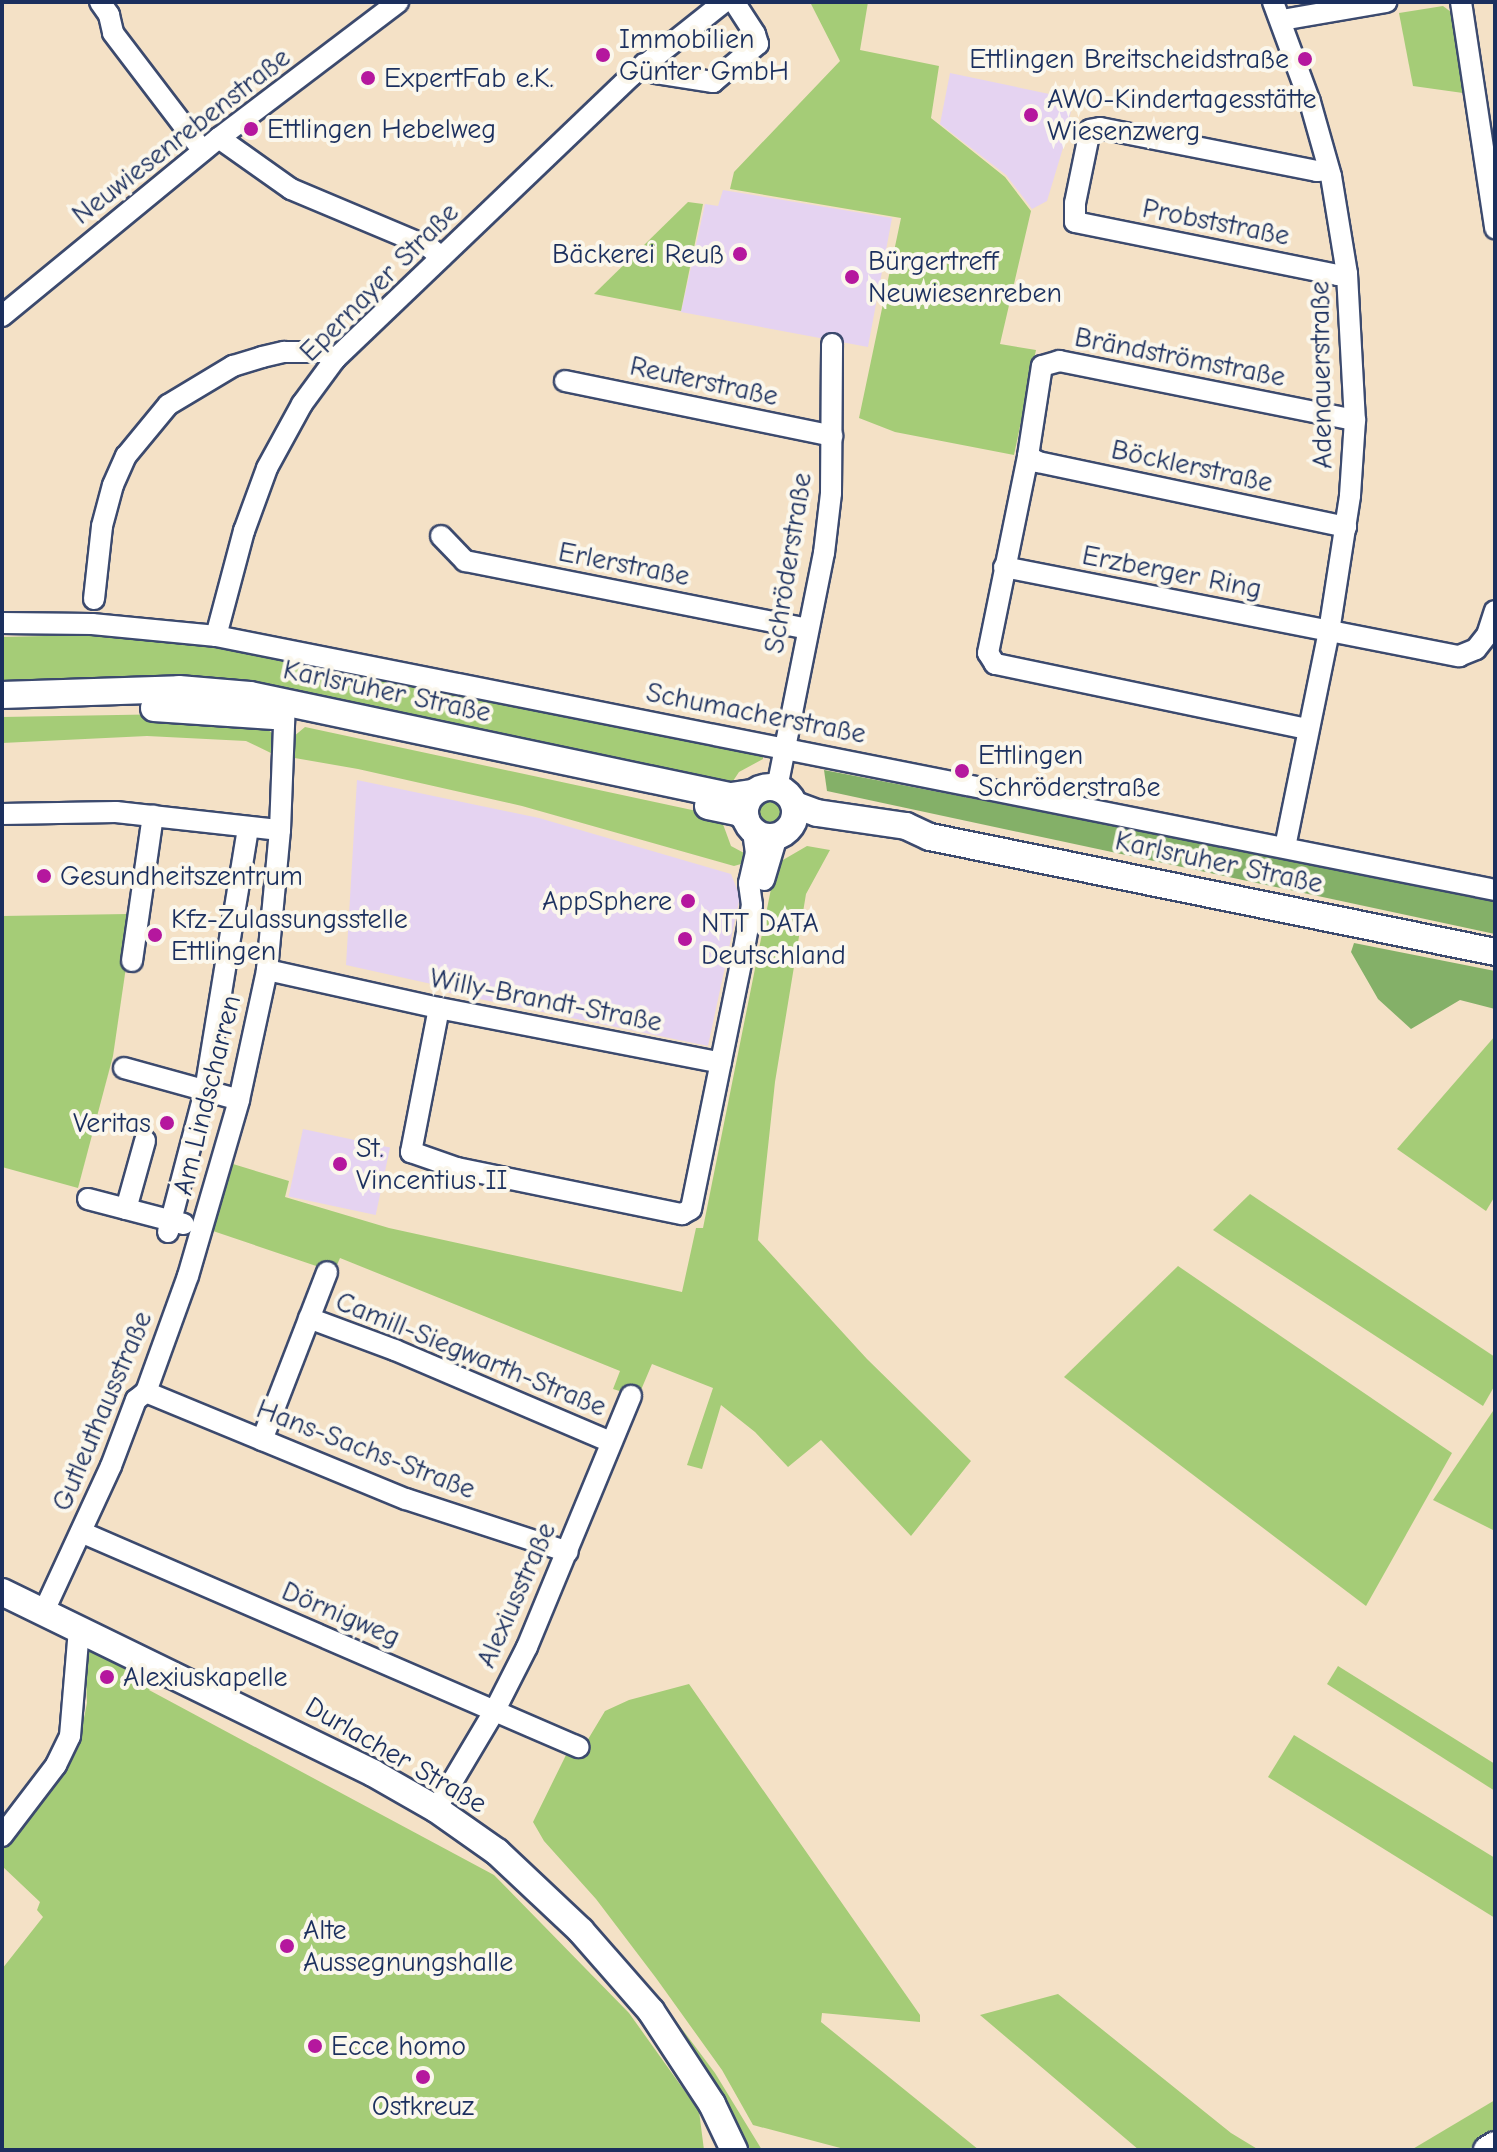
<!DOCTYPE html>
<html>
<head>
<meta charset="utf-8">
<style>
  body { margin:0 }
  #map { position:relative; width:1497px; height:2152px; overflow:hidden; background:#f4e1c6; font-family:"Comic Neue",sans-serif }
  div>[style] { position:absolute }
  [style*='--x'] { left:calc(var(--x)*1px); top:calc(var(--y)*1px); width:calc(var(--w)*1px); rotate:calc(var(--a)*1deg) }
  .built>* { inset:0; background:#e5d3f1; transform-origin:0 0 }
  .green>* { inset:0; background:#a5cc77 }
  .round { border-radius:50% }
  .forest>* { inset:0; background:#84b068 }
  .roads { filter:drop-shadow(2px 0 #3c4a6e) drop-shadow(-2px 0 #3c4a6e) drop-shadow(0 2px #3c4a6e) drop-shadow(0 -2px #3c4a6e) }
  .minor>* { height:20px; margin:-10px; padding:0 10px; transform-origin:10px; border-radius:10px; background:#fff }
  .major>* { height:26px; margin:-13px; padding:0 13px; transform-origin:13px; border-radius:13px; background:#fff }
  .major>.ring { margin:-13px; padding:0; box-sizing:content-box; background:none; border:26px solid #fff; border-radius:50% }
  .dots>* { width:22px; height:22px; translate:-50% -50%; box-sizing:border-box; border:4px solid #fbf7ec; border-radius:50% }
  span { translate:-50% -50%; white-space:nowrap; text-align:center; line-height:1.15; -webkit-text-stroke:8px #fbf7ec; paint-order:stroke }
  .poi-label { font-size:28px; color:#1b2f5e }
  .left { translate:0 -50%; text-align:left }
  .right { translate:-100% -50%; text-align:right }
  .street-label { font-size:28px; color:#1b2f5e }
  .frame { position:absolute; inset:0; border:4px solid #1b2f5e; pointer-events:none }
</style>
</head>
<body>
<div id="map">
  <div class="built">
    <i style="clip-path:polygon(950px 73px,1073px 99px,1066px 138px,1047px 201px,1032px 209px,1006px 175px,940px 124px)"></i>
    <i style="clip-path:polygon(723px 190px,892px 218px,868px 347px,681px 312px,705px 204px,718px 206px)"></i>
    <i style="clip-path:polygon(357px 780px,539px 818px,731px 874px,740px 897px,708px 1046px,445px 992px,445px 987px,346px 965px)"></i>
    <i style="left:303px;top:1129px;width:89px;height:69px;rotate:12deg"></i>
  </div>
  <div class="green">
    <i style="clip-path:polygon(810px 2px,868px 2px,860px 50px,939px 66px,931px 118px,1005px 177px,1031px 211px,1000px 344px,1036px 350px,1014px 455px,895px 432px,859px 418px,901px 218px,730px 189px,734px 172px,840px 61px)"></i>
    <i style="clip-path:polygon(1443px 6px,1451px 12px,1463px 93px,1413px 86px,1399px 13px)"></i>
    <i style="clip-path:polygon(688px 202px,703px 204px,681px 311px,594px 294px)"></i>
    <i style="clip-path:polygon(88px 635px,201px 645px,756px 753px,763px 755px,763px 759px,739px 772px,729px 787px,312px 700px,2px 689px,2px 637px)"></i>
    <i style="clip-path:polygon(175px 714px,259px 723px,272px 733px,276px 752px,275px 755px,246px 741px,147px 736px,2px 743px,2px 717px)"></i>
    <i style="clip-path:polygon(305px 727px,720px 816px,731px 846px,744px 853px,741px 864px,734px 866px,522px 806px,358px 769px,289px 757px,293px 737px)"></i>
    <i class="round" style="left:756px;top:798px;width:30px;height:30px"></i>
    <i style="clip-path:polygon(807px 846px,830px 850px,806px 894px,775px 1082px,758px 1240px,867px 1359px,971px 1461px,911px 1536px,821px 1440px,788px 1467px,755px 1432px,721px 1405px,702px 1469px,687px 1465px,713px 1388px,652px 1364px,641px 1390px,629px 1386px,626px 1393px,613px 1389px,620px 1371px,340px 1258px,334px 1272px,213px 1231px,233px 1164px,289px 1181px,285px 1197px,389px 1228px,682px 1292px,696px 1228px,703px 1228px,776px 864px)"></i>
    <i style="clip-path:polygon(128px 914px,133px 919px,113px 1056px,78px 1188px,2px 1167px,2px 916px)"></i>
    <i style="clip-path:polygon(1495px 1036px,1495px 1196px,1486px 1211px,1397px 1149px)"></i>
    <i style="clip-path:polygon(1250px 1194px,1495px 1357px,1495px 1385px,1483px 1406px,1213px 1230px)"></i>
    <i style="clip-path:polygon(1178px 1266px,1452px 1453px,1366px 1606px,1064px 1377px)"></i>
    <i style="clip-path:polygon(1495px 1408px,1495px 1531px,1433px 1500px)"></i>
    <i style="clip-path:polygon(91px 1647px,159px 1677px,149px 1690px,494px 1875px,629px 2013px,699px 2111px,704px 2150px,2px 2150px,2px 1969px,43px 1917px,37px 1910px,40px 1902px,2px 1866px,2px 1849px,78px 1748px,87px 1703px,85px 1649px)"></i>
    <i style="clip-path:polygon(1338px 1666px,1495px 1764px,1495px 1791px,1327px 1684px)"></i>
    <i style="clip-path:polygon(689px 1684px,920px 2015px,920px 2022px,822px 2013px,821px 2022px,979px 2150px,848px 2150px,753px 2125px,722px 2070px,656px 1978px,596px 1899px,544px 1841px,533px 1822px,566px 1755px,578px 1756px,605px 1711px,629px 1700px)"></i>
    <i style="clip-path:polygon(1294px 1735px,1495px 1858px,1495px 1918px,1268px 1777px)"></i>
    <i style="clip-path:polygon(655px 1993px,715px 2073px,762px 2150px,748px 2150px,705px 2066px,658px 2003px)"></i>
    <i style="clip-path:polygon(1058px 1994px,1231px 2133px,1259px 2150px,1139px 2150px,980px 2015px)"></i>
    <i style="clip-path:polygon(1495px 2100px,1495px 2132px,1467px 2150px,1411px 2150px)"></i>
  </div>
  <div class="forest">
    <i style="clip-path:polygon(824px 770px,1495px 899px,1495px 934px,827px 791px)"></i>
    <i style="clip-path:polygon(1354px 943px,1495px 971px,1495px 1009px,1460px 1000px,1411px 1029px,1378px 999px,1351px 952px)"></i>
  </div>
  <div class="roads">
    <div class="minor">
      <i style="--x:100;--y:2;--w:16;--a:55"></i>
      <i style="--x:109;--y:15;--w:18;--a:77"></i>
      <i style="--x:113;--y:33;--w:148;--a:52.7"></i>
      <i style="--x:1273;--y:2;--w:107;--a:69.7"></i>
      <i style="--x:1310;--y:102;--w:77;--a:74.2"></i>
      <i style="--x:1331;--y:176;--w:99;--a:80.7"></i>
      <i style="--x:1347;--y:274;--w:146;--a:86.9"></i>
      <i style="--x:1355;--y:420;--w:76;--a:93.8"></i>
      <i style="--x:1350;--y:496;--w:137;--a:98.8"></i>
      <i style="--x:1329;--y:631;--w:221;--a:101.5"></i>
      <i style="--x:1461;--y:2;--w:229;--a:81.4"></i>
      <i style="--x:1282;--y:20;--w:106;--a:-9.8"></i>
      <i style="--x:644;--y:64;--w:15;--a:37"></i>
      <i style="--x:656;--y:73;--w:58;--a:9"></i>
      <i style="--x:713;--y:82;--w:59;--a:-40.2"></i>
      <i style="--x:758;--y:44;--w:10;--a:-107"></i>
      <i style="--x:755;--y:34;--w:38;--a:-123"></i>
      <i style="--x:219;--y:138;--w:88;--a:35.3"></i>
      <i style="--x:291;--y:189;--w:150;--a:22.8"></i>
      <i style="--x:429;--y:247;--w:16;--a:40"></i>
      <i style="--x:1329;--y:170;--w:12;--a:175"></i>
      <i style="--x:1317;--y:171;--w:221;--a:-168.8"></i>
      <i style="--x:1100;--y:128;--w:10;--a:169"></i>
      <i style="--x:1090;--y:130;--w:75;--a:101.6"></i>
      <i style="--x:1075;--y:203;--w:19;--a:90"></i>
      <i style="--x:1075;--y:222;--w:268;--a:11.4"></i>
      <i style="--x:1338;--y:275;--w:9;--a:-6"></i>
      <i style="--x:2;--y:316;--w:281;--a:-39.4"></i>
      <i style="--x:219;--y:138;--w:225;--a:-37.2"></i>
      <i style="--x:565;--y:381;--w:273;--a:11.6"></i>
      <i style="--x:1028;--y:456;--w:12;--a:31"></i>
      <i style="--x:1038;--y:462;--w:315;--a:11.9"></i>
      <i style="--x:441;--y:536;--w:35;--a:46"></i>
      <i style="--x:465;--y:561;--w:349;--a:11.2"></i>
      <i style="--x:1004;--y:567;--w:464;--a:11.1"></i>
      <i style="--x:1459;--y:656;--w:18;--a:-22"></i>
      <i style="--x:1476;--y:649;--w:18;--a:-52"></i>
      <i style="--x:1487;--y:635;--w:25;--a:-72"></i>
      <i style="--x:94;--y:599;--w:73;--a:-83.7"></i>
      <i style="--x:102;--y:526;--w:42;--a:-75"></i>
      <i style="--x:113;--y:485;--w:32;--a:-66"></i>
      <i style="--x:126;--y:456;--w:66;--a:-50.5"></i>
      <i style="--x:168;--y:405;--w:76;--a:-31"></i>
      <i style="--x:233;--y:366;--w:30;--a:-17"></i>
      <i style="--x:262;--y:357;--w:23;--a:-13"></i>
      <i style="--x:284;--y:352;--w:38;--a:0"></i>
      <i style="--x:322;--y:352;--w:15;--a:28"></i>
      <i style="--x:2;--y:623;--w:90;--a:0.6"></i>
      <i style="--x:92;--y:624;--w:125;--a:5.5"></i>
      <i style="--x:216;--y:636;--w:1304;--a:11.23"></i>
      <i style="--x:216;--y:636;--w:109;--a:-75.1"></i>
      <i style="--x:244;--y:531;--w:67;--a:-69.9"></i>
      <i style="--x:267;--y:468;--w:73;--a:-61.3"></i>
      <i style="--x:302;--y:404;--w:56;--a:-53.7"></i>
      <i style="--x:335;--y:359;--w:410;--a:-43.7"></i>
      <i style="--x:631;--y:76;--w:119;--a:-38.5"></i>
      <i style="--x:1307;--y:729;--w:319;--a:-168.2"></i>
      <i style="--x:995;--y:664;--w:13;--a:-122"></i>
      <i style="--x:988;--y:653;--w:201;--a:-78.5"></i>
      <i style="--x:1028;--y:456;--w:91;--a:-81.2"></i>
      <i style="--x:1042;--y:366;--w:18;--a:-16"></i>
      <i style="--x:1059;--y:361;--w:302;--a:11.3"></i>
      <i style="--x:777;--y:788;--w:240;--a:-78.7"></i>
      <i style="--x:824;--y:553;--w:60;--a:-83.3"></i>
      <i style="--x:831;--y:493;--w:149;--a:-89.6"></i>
      <i style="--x:2;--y:814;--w:114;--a:-1"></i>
      <i style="--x:116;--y:812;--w:165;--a:6.3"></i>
      <i style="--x:764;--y:880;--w:46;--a:-73.5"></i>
      <i style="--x:132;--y:961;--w:147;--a:-81.8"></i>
      <i style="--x:267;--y:970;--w:176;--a:12.5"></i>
      <i style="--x:439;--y:1008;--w:287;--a:11"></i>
      <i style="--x:439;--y:1008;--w:147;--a:101"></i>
      <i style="--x:411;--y:1152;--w:49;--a:19.2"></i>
      <i style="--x:457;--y:1168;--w:230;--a:11.6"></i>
      <i style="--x:682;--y:1214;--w:10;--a:-29"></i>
      <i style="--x:691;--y:1209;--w:260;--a:-78.5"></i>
      <i style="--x:743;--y:954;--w:50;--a:-79.6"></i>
      <i style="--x:752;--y:905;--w:22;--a:-98"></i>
      <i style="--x:749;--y:883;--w:31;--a:-77"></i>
      <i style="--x:756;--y:853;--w:22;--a:-98"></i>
      <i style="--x:124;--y:1068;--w:119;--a:15.5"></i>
      <i style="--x:88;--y:1199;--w:99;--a:14.6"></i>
      <i style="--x:126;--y:1209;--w:71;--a:-74.4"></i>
      <i style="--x:168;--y:1232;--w:146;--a:-75.3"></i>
      <i style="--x:205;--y:1091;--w:266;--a:-80.7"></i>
      <i style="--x:309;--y:1318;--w:92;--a:20.4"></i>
      <i style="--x:395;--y:1350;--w:235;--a:23.1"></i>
      <i style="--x:146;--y:1392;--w:281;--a:22.4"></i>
      <i style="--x:406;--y:1499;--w:170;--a:18.1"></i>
      <i style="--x:262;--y:1440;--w:180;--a:-68.8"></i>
      <i style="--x:81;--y:1532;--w:542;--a:23.39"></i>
      <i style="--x:44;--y:1611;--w:160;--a:-65.2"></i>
      <i style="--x:111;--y:1466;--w:71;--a:-69.3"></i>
      <i style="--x:136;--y:1400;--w:13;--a:-39"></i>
      <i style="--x:146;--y:1392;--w:123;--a:-70.1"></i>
      <i style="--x:188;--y:1276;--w:183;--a:-73.8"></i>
      <i style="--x:239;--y:1100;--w:133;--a:-77.8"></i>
      <i style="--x:267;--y:970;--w:141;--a:-84.7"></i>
      <i style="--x:280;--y:830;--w:129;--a:-87.8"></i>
      <i style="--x:436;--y:1809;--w:115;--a:-59.2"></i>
      <i style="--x:495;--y:1710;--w:71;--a:-63.1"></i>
      <i style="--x:527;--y:1647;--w:272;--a:-67.5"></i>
      <i style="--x:2;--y:1836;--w:89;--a:-52.7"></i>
      <i style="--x:56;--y:1765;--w:32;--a:-64"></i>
      <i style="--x:70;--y:1736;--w:107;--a:-85.2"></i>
    </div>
    <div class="major">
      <i style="--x:2;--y:695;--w:177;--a:-1.9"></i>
      <i style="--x:179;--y:689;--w:71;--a:4.8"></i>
      <i style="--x:250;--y:695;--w:491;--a:11.9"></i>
      <i style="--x:731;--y:796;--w:22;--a:-8"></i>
      <i style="--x:154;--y:708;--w:120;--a:3.8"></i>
      <i class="ring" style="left:745px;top:787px;width:24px;height:24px"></i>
      <i style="--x:795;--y:805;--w:23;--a:20"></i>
      <i style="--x:817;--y:813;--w:90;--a:8.3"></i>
      <i style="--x:906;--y:826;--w:26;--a:25"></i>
      <i style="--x:930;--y:837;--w:577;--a:11.5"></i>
      <i style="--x:708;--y:806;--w:33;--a:12"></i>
      <i style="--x:740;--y:813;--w:8;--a:45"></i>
      <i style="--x:2;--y:1592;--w:413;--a:26"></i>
      <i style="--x:373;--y:1773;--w:73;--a:29.7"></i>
      <i style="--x:436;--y:1809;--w:75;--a:35.2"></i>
      <i style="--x:497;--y:1852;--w:115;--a:43.2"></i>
      <i style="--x:581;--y:1931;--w:106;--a:48.8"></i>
      <i style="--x:651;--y:2011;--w:111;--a:56.7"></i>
      <i style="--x:712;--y:2104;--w:51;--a:64.4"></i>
      <i style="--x:1487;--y:2150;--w:9;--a:-32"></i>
    </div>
  </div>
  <div class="dots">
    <i style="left:603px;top:55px;background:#b5179e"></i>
    <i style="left:1305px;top:59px;background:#b5179e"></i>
    <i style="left:368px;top:78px;background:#b5179e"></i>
    <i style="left:1031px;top:115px;background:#b5179e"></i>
    <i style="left:251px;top:129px;background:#b5179e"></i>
    <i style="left:740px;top:254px;background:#b5179e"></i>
    <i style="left:852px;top:277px;background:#b5179e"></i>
    <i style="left:962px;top:771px;background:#b5179e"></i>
    <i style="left:44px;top:876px;background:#b5179e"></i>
    <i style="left:688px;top:901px;background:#b5179e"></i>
    <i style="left:155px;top:935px;background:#b5179e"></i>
    <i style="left:685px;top:939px;background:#b5179e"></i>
    <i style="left:167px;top:1123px;background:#b5179e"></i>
    <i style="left:340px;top:1164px;background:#b5179e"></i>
    <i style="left:107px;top:1677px;background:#b5179e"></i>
    <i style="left:287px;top:1946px;background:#b5179e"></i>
    <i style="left:315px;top:2046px;background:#b5179e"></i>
    <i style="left:423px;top:2077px;background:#b5179e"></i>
  </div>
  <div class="poi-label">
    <span class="left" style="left:619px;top:55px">Immobilien<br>Günter GmbH</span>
    <span class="right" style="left:1289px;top:59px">Ettlingen Breitscheidstraße</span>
    <span class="left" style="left:384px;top:78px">ExpertFab e.K.</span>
    <span class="left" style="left:1047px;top:115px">AWO-Kindertagesstätte<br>Wiesenzwerg</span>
    <span class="left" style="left:267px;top:129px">Ettlingen Hebelweg</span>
    <span class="right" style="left:724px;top:254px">Bäckerei Reuß</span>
    <span class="left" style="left:868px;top:277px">Bürgertreff<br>Neuwiesenreben</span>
    <span class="left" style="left:978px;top:771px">Ettlingen<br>Schröderstraße</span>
    <span class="left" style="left:60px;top:876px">Gesundheitszentrum</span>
    <span class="right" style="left:672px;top:901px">AppSphere</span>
    <span class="left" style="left:171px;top:935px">Kfz-Zulassungsstelle<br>Ettlingen</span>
    <span class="left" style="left:701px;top:939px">NTT DATA<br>Deutschland</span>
    <span class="right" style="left:151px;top:1123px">Veritas</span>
    <span class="left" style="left:356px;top:1164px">St.<br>Vincentius II</span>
    <span class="left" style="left:123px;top:1677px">Alexiuskapelle</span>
    <span class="left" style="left:303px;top:1946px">Alte<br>Aussegnungshalle</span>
    <span class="left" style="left:331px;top:2046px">Ecce homo</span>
    <span style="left:423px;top:2106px">Ostkreuz</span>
  </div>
  <div class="street-label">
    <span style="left:181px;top:136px;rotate:-38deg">Neuwiesenrebenstraße</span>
    <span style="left:1216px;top:222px;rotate:11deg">Probststraße</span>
    <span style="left:379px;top:282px;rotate:-45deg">Epernayer Straße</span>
    <span style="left:1180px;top:357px;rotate:11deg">Brändströmstraße</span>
    <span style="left:1321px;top:375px;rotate:-91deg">Adenauerstraße</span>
    <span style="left:704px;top:381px;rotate:12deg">Reuterstraße</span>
    <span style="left:1192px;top:466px;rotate:12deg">Böcklerstraße</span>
    <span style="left:788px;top:563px;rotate:-81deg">Schröderstraße</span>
    <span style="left:624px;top:564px;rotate:11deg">Erlerstraße</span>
    <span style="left:1172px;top:572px;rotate:11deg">Erzberger Ring</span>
    <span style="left:387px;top:691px;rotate:12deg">Karlsruher Straße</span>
    <span style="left:756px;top:713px;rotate:11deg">Schumacherstraße</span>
    <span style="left:1219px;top:862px;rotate:12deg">Karlsruher Straße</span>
    <span style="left:546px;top:1000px;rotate:11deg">Willy-Brandt-Straße</span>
    <span style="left:207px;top:1095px;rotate:-76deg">Am Lindscharren</span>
    <span style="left:471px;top:1354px;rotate:22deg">Camill-Siegwarth-Straße</span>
    <span style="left:102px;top:1411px;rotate:-67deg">Gutleuthausstraße</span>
    <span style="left:366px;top:1449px;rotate:21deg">Hans-Sachs-Straße</span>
    <span style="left:516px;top:1595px;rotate:-66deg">Alexiusstraße</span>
    <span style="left:341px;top:1614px;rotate:23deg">Dörnigweg</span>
    <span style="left:396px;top:1755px;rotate:30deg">Durlacher Straße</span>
  </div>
  <div class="frame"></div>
</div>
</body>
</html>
